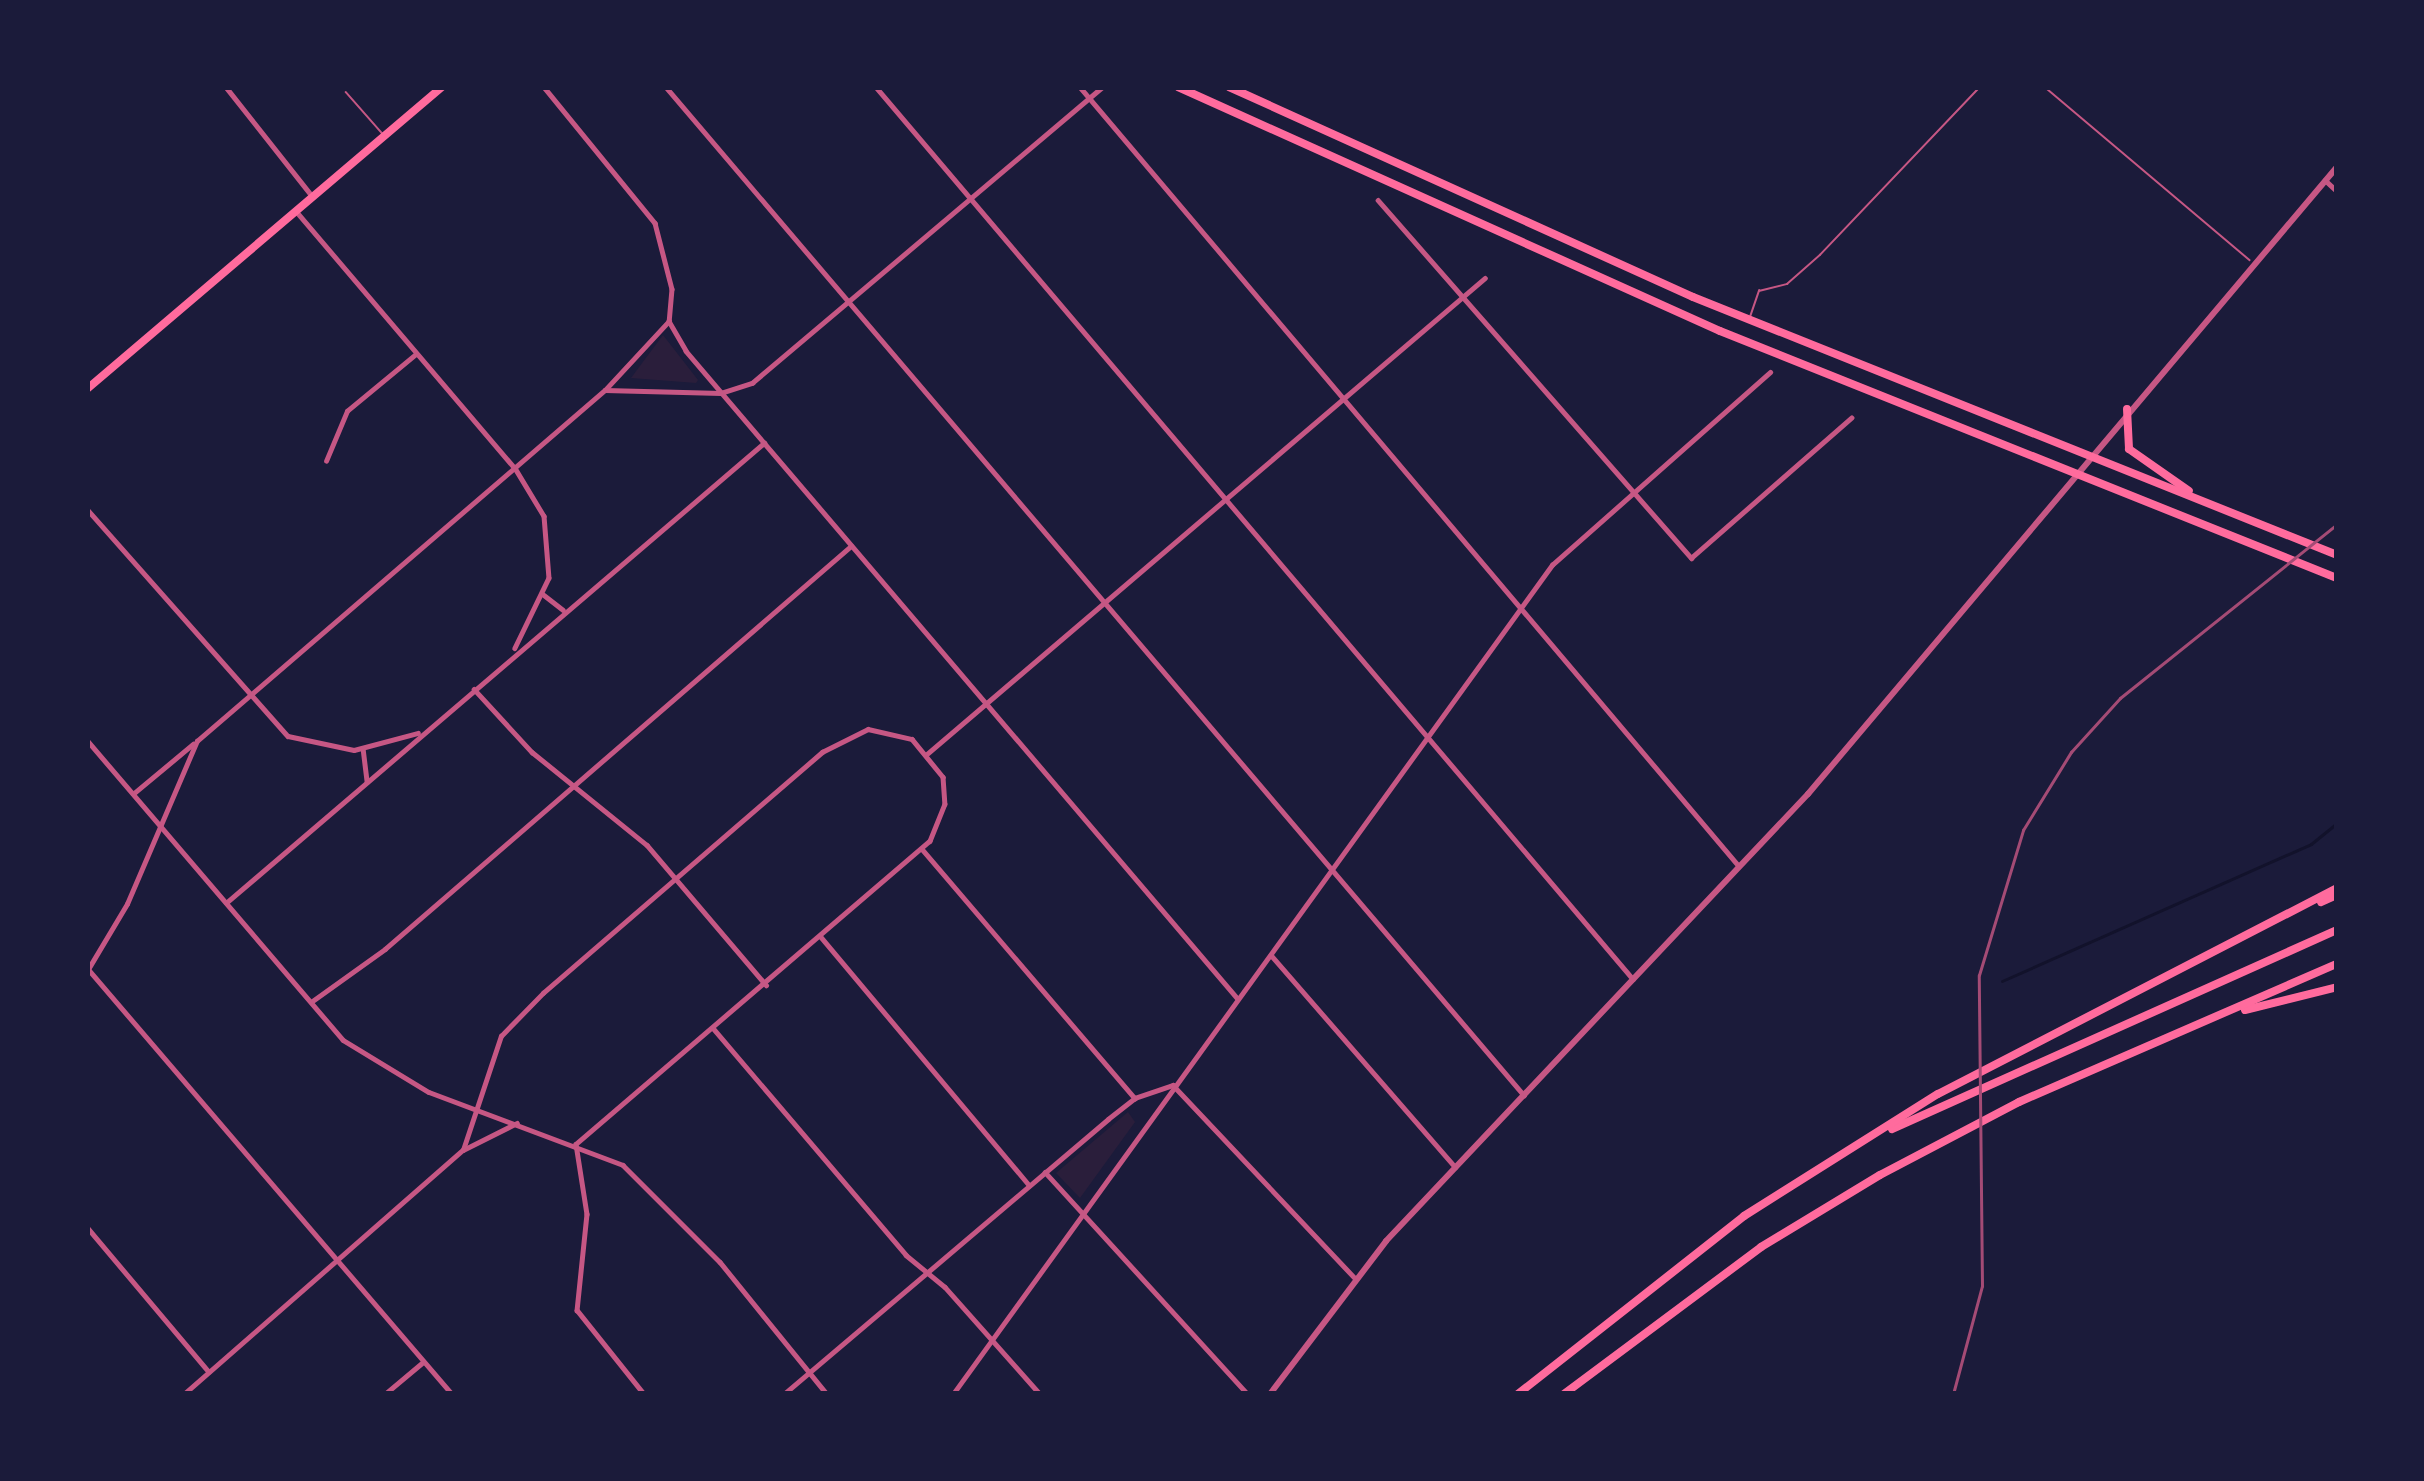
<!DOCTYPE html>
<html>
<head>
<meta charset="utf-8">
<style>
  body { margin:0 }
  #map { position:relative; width:2424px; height:1481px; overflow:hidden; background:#1b1b3a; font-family:"Varela Round",sans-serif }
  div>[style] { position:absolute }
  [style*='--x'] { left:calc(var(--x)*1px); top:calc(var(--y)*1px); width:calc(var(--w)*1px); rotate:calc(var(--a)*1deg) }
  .green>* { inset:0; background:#2a1e3b }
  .stream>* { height:3px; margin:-1.5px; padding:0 1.5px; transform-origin:1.5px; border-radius:1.5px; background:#12122b }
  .service>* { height:1.5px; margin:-0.75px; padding:0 0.75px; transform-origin:0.75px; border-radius:0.75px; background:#c65784 }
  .minor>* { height:4.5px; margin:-2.25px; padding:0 2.25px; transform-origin:2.25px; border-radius:2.25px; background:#c65784 }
  .tertiary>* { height:6px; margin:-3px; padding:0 3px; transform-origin:3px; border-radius:3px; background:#c65784 }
  .primary>* { height:8px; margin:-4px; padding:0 4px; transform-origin:4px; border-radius:4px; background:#ff6b9d }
  .motorway>* { height:8px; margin:-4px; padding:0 4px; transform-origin:4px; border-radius:4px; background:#ff6b9d }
  .rail>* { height:3px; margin:-1.5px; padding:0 1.5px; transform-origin:1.5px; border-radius:1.5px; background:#a44b75 }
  span { translate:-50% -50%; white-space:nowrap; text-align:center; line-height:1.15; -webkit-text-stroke:9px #1b1b3a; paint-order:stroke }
  .frame { position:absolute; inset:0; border:90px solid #1b1b3a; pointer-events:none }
</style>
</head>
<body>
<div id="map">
  <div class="green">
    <i style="clip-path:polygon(663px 335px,698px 380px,696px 383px,631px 378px)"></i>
    <i style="clip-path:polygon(1128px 1112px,1135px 1122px,1080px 1198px,1056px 1173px)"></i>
  </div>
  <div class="stream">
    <i style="--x:2337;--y:638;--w:14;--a:90"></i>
    <i style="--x:2002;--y:981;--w:338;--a:-23.9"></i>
    <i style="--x:2311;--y:844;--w:33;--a:-39"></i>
  </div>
  <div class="service">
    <i style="--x:2045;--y:87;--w:268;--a:40.2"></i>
    <i style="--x:346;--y:92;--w:56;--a:48.6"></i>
    <i style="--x:1750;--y:317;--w:28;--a:-71"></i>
    <i style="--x:1759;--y:291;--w:29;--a:-14"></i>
    <i style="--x:1787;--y:284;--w:44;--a:-41.3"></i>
    <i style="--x:1820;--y:255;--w:232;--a:-46.4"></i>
  </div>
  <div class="minor">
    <i style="--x:226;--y:87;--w:140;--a:51.7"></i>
    <i style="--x:544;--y:87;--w:176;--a:50.8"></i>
    <i style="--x:655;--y:223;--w:68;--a:75.6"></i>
    <i style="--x:672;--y:289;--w:32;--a:95"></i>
    <i style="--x:669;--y:321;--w:34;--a:60"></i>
    <i style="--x:686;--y:351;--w:851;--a:49.57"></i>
    <i style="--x:666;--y:87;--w:1324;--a:49.6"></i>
    <i style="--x:876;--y:87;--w:1170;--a:49.68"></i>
    <i style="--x:1080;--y:87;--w:1020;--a:49.77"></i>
    <i style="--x:2325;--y:180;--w:16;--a:43"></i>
    <i style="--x:1378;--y:200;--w:476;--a:48.8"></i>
    <i style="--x:1691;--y:558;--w:213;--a:-41.2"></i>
    <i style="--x:296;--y:211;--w:338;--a:49.6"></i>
    <i style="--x:515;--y:468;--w:56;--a:58.9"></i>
    <i style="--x:544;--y:516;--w:62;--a:85.4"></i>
    <i style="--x:549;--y:578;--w:78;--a:115.9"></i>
    <i style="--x:605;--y:390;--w:94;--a:-47.2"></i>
    <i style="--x:326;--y:461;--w:54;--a:-67.2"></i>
    <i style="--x:347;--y:411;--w:89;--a:-39.6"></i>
    <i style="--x:87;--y:509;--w:303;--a:48.5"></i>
    <i style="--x:288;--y:736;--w:67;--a:12"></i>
    <i style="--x:354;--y:750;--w:66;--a:-14.9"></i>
    <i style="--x:544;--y:595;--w:24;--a:38"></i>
    <i style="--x:474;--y:689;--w:86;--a:47.4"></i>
    <i style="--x:532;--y:752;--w:148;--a:39"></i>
    <i style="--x:647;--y:845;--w:184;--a:49.6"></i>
    <i style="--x:87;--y:740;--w:394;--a:49.5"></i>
    <i style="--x:343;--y:1040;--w:100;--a:31.2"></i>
    <i style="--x:429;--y:1092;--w:207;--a:20.6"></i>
    <i style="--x:623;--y:1165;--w:137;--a:45"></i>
    <i style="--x:720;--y:1262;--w:170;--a:51"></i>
    <i style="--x:363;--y:748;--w:34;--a:83"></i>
    <i style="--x:927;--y:754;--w:733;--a:-40.47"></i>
    <i style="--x:133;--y:794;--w:78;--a:-39.8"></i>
    <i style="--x:922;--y:849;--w:328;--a:49.5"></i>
    <i style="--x:226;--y:903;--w:708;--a:-40.53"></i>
    <i style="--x:821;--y:937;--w:324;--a:50"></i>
    <i style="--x:1271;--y:955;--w:281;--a:49"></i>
    <i style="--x:89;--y:970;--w:558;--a:49.43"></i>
    <i style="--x:87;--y:971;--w:78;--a:-59.2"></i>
    <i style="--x:127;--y:904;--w:177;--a:-66.8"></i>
    <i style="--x:197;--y:741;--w:538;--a:-40.71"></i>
    <i style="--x:605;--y:390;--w:116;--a:1.5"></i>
    <i style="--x:721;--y:393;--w:33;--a:-18"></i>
    <i style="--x:752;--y:383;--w:458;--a:-40.2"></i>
    <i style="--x:311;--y:1002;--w:91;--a:-35.6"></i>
    <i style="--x:385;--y:949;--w:616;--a:-40.85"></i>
    <i style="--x:713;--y:1028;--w:298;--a:49.6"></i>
    <i style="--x:906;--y:1255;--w:50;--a:39.4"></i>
    <i style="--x:945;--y:1287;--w:143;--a:48.4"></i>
    <i style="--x:576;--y:1144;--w:71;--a:81.1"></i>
    <i style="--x:587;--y:1214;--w:97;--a:95.9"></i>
    <i style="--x:577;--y:1310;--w:107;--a:51.4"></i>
    <i style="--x:463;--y:1150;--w:60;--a:-26.6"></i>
    <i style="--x:1045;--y:1172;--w:301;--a:47.6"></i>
    <i style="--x:87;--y:1227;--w:189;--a:49.9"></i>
    <i style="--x:184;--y:1394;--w:371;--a:-41.2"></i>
    <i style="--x:463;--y:1150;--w:120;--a:-71.6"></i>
    <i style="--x:501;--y:1036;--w:60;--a:-45.7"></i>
    <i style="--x:543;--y:993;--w:369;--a:-40.8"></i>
    <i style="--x:822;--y:752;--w:51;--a:-26.6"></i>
    <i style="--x:868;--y:729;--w:45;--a:12.8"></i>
    <i style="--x:912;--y:739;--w:49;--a:50.8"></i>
    <i style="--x:943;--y:777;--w:27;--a:86"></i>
    <i style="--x:945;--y:804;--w:40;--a:112"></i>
    <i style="--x:930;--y:841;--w:466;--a:139.4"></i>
    <i style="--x:385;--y:1394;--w:48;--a:-40"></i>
    <i style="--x:784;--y:1394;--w:425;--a:-40.3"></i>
    <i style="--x:1108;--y:1119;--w:34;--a:-38"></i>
    <i style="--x:1135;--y:1098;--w:40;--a:-18.9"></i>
    <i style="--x:1173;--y:1085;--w:265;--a:46.7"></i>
    <i style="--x:953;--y:1394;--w:1023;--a:-54.15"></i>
    <i style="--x:1552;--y:565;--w:291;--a:-41.5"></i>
  </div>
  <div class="tertiary">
    <i style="--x:1270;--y:1394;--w:192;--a:-52.8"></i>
    <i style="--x:1386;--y:1241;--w:615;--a:-46.65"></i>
    <i style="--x:1808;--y:794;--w:820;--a:-49.85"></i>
  </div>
  <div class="primary">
    <i style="--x:1178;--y:87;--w:594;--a:24.24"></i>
    <i style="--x:1720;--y:331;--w:665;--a:21.82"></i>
    <i style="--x:1229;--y:87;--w:509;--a:24.35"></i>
    <i style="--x:1693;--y:297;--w:694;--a:21.83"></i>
    <i style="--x:87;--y:389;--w:466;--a:-40.4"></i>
    <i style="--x:2127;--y:409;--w:40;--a:87.1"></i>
    <i style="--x:2129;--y:449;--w:73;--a:35"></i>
  </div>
  <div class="motorway">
    <i style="--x:2321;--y:902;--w:17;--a:-24"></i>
    <i style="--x:2245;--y:1010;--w:95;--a:-14"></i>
    <i style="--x:1892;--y:1129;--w:487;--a:-24.1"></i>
    <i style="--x:1518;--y:1394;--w:288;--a:-38.2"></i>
    <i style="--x:1744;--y:1216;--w:229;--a:-32.2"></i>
    <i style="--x:1938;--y:1094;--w:449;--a:-27.3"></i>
    <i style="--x:1564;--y:1394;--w:246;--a:-36.7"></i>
    <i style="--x:1761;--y:1247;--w:139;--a:-31.2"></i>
    <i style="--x:1880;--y:1175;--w:157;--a:-27.7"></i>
    <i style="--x:2019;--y:1102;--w:347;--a:-23.5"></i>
  </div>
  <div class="rail">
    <i style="--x:1953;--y:1394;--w:112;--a:-75"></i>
    <i style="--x:1982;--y:1286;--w:311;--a:-90.6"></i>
    <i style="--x:1979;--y:975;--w:152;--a:-73.1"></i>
    <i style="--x:2023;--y:830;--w:92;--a:-58.4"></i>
    <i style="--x:2071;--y:752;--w:73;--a:-47.8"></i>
    <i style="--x:2120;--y:698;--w:278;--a:-38.7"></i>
  </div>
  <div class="frame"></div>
</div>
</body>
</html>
